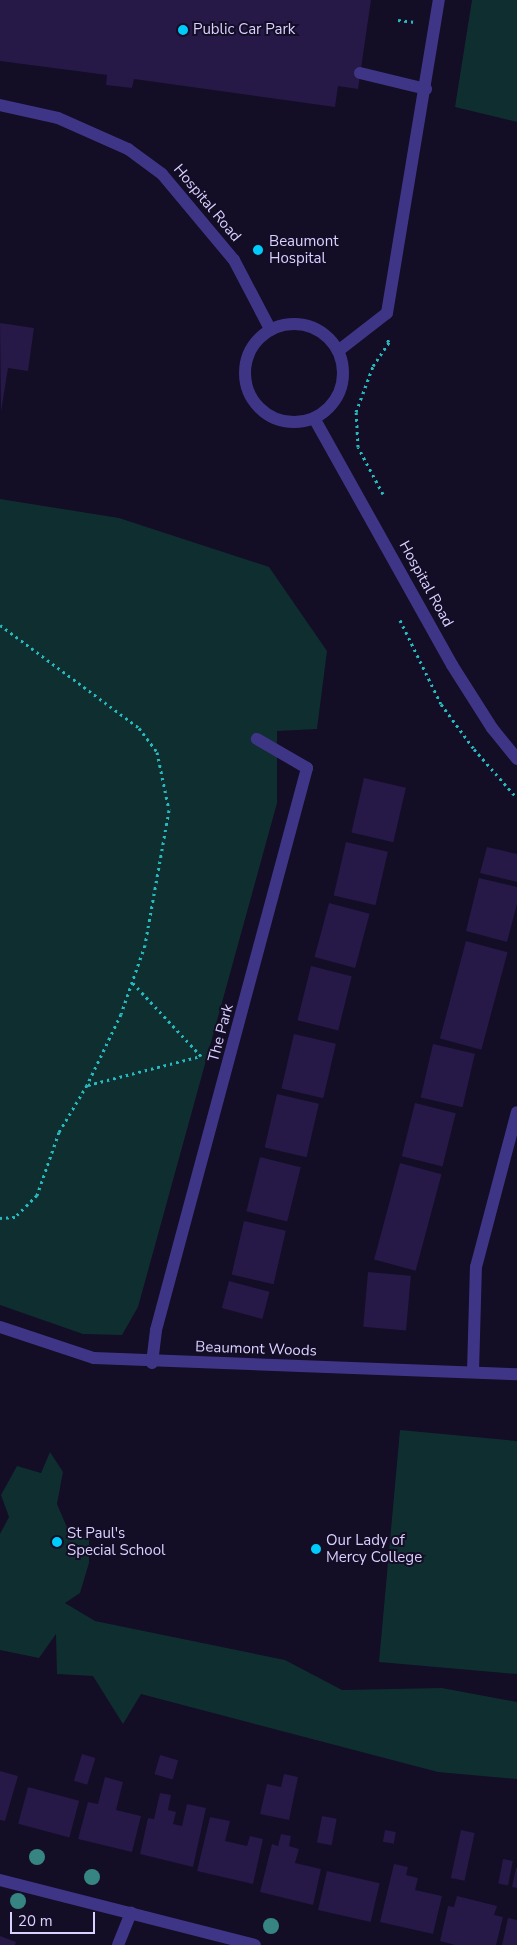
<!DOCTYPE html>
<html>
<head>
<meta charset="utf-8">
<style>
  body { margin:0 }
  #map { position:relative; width:517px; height:1945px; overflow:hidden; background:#130d25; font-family:"Nunito Sans",sans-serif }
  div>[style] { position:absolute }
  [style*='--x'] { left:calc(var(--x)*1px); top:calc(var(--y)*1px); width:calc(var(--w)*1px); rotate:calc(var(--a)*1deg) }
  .green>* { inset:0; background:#0f2e30 }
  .building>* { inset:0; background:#261847; transform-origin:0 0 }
  .path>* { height:3px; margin-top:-1.5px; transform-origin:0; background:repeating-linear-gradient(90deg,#26b9be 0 2.5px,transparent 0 6.5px) }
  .service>* { height:12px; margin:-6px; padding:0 6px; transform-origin:6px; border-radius:6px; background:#3f3587 }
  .service>.ring { margin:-6px; padding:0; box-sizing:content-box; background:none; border:12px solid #3f3587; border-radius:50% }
  .minor>* { height:12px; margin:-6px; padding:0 6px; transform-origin:6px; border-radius:6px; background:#3f3587 }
  .trees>* { width:16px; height:16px; margin:-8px; border-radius:50%; background:#378583 }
  .dots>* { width:14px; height:14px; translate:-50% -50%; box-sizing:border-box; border:2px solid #130d25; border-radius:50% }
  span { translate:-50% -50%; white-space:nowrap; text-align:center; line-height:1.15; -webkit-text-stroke:4px #130d25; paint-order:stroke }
  .poi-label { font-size:15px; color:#dad1ff }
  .left { translate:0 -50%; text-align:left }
  .street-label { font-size:15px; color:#dad1ff }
  .scale { position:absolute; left:10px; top:1912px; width:85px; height:22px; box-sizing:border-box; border:2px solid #dad1ff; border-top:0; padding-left:6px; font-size:15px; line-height:18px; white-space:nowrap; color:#dad1ff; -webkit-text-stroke:4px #130d25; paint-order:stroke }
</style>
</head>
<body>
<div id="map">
  <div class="green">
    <i style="clip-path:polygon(472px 0,517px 0,517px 122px,455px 107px)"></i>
    <i style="clip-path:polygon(0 499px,119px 518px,269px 567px,327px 651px,317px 729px,277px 731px,277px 803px,138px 1307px,122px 1335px,83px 1334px,0 1305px)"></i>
    <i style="clip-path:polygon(400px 1430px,517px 1441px,517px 1674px,379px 1662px)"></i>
    <i style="clip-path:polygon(50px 1452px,63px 1472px,57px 1504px,69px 1532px,89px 1538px,89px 1563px,80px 1593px,65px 1603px,95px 1621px,285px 1660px,342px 1690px,442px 1688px,517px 1702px,517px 1779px,438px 1772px,141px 1694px,123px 1724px,93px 1676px,57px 1674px,56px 1634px,39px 1658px,0 1650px,0 1534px,9px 1517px,1px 1495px,17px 1466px,41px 1473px)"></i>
  </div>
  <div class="building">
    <i style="clip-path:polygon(0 0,371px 0,358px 89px,338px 86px,335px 107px,134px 79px,132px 88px,106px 85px,107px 75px,0 61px)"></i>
    <i style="clip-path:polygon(0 323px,34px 328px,28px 371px,8px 368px,1px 412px)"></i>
    <i style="left:364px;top:778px;width:43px;height:56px;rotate:13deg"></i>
    <i style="left:346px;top:842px;width:43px;height:55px;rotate:13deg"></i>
    <i style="clip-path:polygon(487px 847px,517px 854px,517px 882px,480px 873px)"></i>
    <i style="clip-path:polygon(479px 878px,517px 887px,517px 904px,507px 942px,466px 931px)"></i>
    <i style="left:329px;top:903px;width:42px;height:56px;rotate:15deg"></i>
    <i style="left:466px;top:941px;width:43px;height:101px;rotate:15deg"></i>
    <i style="left:311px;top:966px;width:42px;height:56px;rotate:14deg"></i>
    <i style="left:294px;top:1034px;width:43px;height:56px;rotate:13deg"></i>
    <i style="left:433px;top:1044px;width:43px;height:55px;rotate:13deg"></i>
    <i style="left:277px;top:1094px;width:43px;height:55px;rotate:13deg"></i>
    <i style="left:415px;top:1103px;width:42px;height:55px;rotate:14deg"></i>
    <i style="left:260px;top:1157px;width:42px;height:56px;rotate:14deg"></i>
    <i style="left:400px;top:1163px;width:43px;height:100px;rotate:15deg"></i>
    <i style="left:244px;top:1221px;width:43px;height:55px;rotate:13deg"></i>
    <i style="left:368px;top:1272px;width:43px;height:55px;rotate:5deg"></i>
    <i style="left:229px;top:1281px;width:42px;height:28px;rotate:15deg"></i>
    <i style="left:82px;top:1754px;width:14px;height:28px;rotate:17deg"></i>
    <i style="left:160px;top:1755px;width:19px;height:20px;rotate:16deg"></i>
    <i style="clip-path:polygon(0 1771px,18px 1776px,5px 1821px,0 1820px)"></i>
    <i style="clip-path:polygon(284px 1774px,298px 1777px,289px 1820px,260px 1814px,267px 1784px,281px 1787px)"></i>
    <i style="clip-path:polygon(105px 1777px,123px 1782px,116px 1810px,141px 1816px,132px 1852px,78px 1839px,88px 1802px,98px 1804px)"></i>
    <i style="left:28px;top:1787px;width:53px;height:38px;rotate:15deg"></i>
    <i style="clip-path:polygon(160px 1793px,171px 1795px,168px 1810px,176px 1812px,173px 1824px,182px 1826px,187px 1804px,206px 1808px,193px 1867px,140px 1854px,148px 1818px,154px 1819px)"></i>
    <i style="left:322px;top:1816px;width:15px;height:27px;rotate:11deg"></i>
    <i style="clip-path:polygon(210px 1817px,230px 1821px,225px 1841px,247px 1846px,250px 1836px,263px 1839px,253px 1884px,197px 1871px)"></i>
    <i style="left:385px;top:1830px;width:11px;height:12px;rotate:10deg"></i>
    <i style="left:461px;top:1830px;width:14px;height:49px;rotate:12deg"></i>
    <i style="clip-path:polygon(281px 1834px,291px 1836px,289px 1846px,299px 1849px,295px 1863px,321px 1869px,313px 1905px,260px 1892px,272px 1844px,278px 1846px)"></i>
    <i style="left:503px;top:1859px;width:10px;height:25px;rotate:11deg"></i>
    <i style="clip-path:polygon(394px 1864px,408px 1867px,406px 1875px,418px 1878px,415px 1890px,442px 1896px,433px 1934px,380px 1922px)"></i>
    <i style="clip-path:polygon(516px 1868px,517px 1868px,517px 1888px,512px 1887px)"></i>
    <i style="left:327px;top:1871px;width:54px;height:40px;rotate:13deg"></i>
    <i style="clip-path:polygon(457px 1896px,497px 1906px,494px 1915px,503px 1917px,496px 1945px,455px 1945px,440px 1941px,448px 1906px,454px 1907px)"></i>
    <i style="clip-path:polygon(508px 1918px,517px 1920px,517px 1945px,502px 1945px)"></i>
    <i style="clip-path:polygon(0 1936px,16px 1942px,15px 1945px,0 1945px)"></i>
  </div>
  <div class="path">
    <i style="--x:398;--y:20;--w:17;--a:7"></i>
    <i style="--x:383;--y:494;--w:53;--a:-118"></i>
    <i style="--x:358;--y:447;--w:35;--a:-93"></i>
    <i style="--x:356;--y:412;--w:49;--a:-69.7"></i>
    <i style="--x:373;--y:366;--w:29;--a:-56"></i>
    <i style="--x:389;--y:342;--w:5;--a:-127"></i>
    <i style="--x:400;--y:620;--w:93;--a:64"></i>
    <i style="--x:441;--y:704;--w:56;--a:53.7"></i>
    <i style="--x:474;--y:749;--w:65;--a:48.7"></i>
    <i style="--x:0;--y:625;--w:173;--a:36.5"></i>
    <i style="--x:139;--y:728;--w:30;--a:53"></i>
    <i style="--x:157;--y:752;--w:59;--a:78.3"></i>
    <i style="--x:169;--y:810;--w:137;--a:100.1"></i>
    <i style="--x:145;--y:945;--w:73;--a:109.2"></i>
    <i style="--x:121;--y:1014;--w:79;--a:115.6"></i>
    <i style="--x:87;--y:1085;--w:55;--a:120.8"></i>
    <i style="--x:59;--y:1132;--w:67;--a:109.2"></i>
    <i style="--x:37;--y:1195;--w:31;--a:135"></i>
    <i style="--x:15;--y:1217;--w:15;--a:176"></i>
    <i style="--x:88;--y:1085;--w:117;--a:-14.4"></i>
    <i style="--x:201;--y:1056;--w:100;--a:-133"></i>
  </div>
  <div class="service">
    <i style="--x:360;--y:73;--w:68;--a:13.6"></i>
    <i style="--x:0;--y:105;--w:59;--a:12.6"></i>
    <i style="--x:58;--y:118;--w:77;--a:23.9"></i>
    <i style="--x:128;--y:149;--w:42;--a:36.3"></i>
    <i style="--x:162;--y:174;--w:112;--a:50.1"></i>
    <i style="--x:234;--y:260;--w:78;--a:62.4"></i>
    <i class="ring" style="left:245px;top:324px;width:86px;height:86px"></i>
    <i style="--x:338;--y:351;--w:62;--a:-37.8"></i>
    <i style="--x:387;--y:313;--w:317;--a:-80.6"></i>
    <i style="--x:314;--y:418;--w:283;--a:60.8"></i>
    <i style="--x:452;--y:665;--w:75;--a:57.6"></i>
    <i style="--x:492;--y:728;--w:40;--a:51"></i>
  </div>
  <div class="minor">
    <i style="--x:0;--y:1327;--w:99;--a:18.3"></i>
    <i style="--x:94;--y:1358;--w:423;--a:2.2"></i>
    <i style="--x:152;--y:1363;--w:33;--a:-83"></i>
    <i style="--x:156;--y:1330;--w:582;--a:-74.96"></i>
    <i style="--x:307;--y:768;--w:58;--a:-149.9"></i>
    <i style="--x:473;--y:1372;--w:105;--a:-88.4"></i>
    <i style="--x:476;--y:1267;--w:160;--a:-75.2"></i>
    <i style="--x:0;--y:1880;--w:263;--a:14.3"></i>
    <i style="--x:118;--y:1945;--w:35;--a:-68"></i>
  </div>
  <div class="trees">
    <i style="left:37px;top:1857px"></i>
    <i style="left:92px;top:1877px"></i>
    <i style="left:18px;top:1901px"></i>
    <i style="left:271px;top:1926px"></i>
  </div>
  <div class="dots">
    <i style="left:183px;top:30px;background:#00ccfc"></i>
    <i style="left:258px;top:250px;background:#00ccfc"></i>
    <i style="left:57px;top:1542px;background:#00ccfc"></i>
    <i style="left:316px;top:1549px;background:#00ccfc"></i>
  </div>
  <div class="poi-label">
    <span class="left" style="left:193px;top:30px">Public Car Park</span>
    <span class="left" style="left:269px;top:250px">Beaumont<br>Hospital</span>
    <span class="left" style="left:67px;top:1542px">St Paul's<br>Special School</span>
    <span class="left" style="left:326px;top:1549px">Our Lady of<br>Mercy College</span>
  </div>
  <div class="street-label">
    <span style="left:207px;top:203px;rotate:50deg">Hospital Road</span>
    <span style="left:426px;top:584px;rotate:61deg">Hospital Road</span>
    <span style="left:221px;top:1033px;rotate:-75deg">The Park</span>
    <span style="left:256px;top:1349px;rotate:2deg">Beaumont Woods</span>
  </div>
  <div class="scale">20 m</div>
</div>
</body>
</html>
